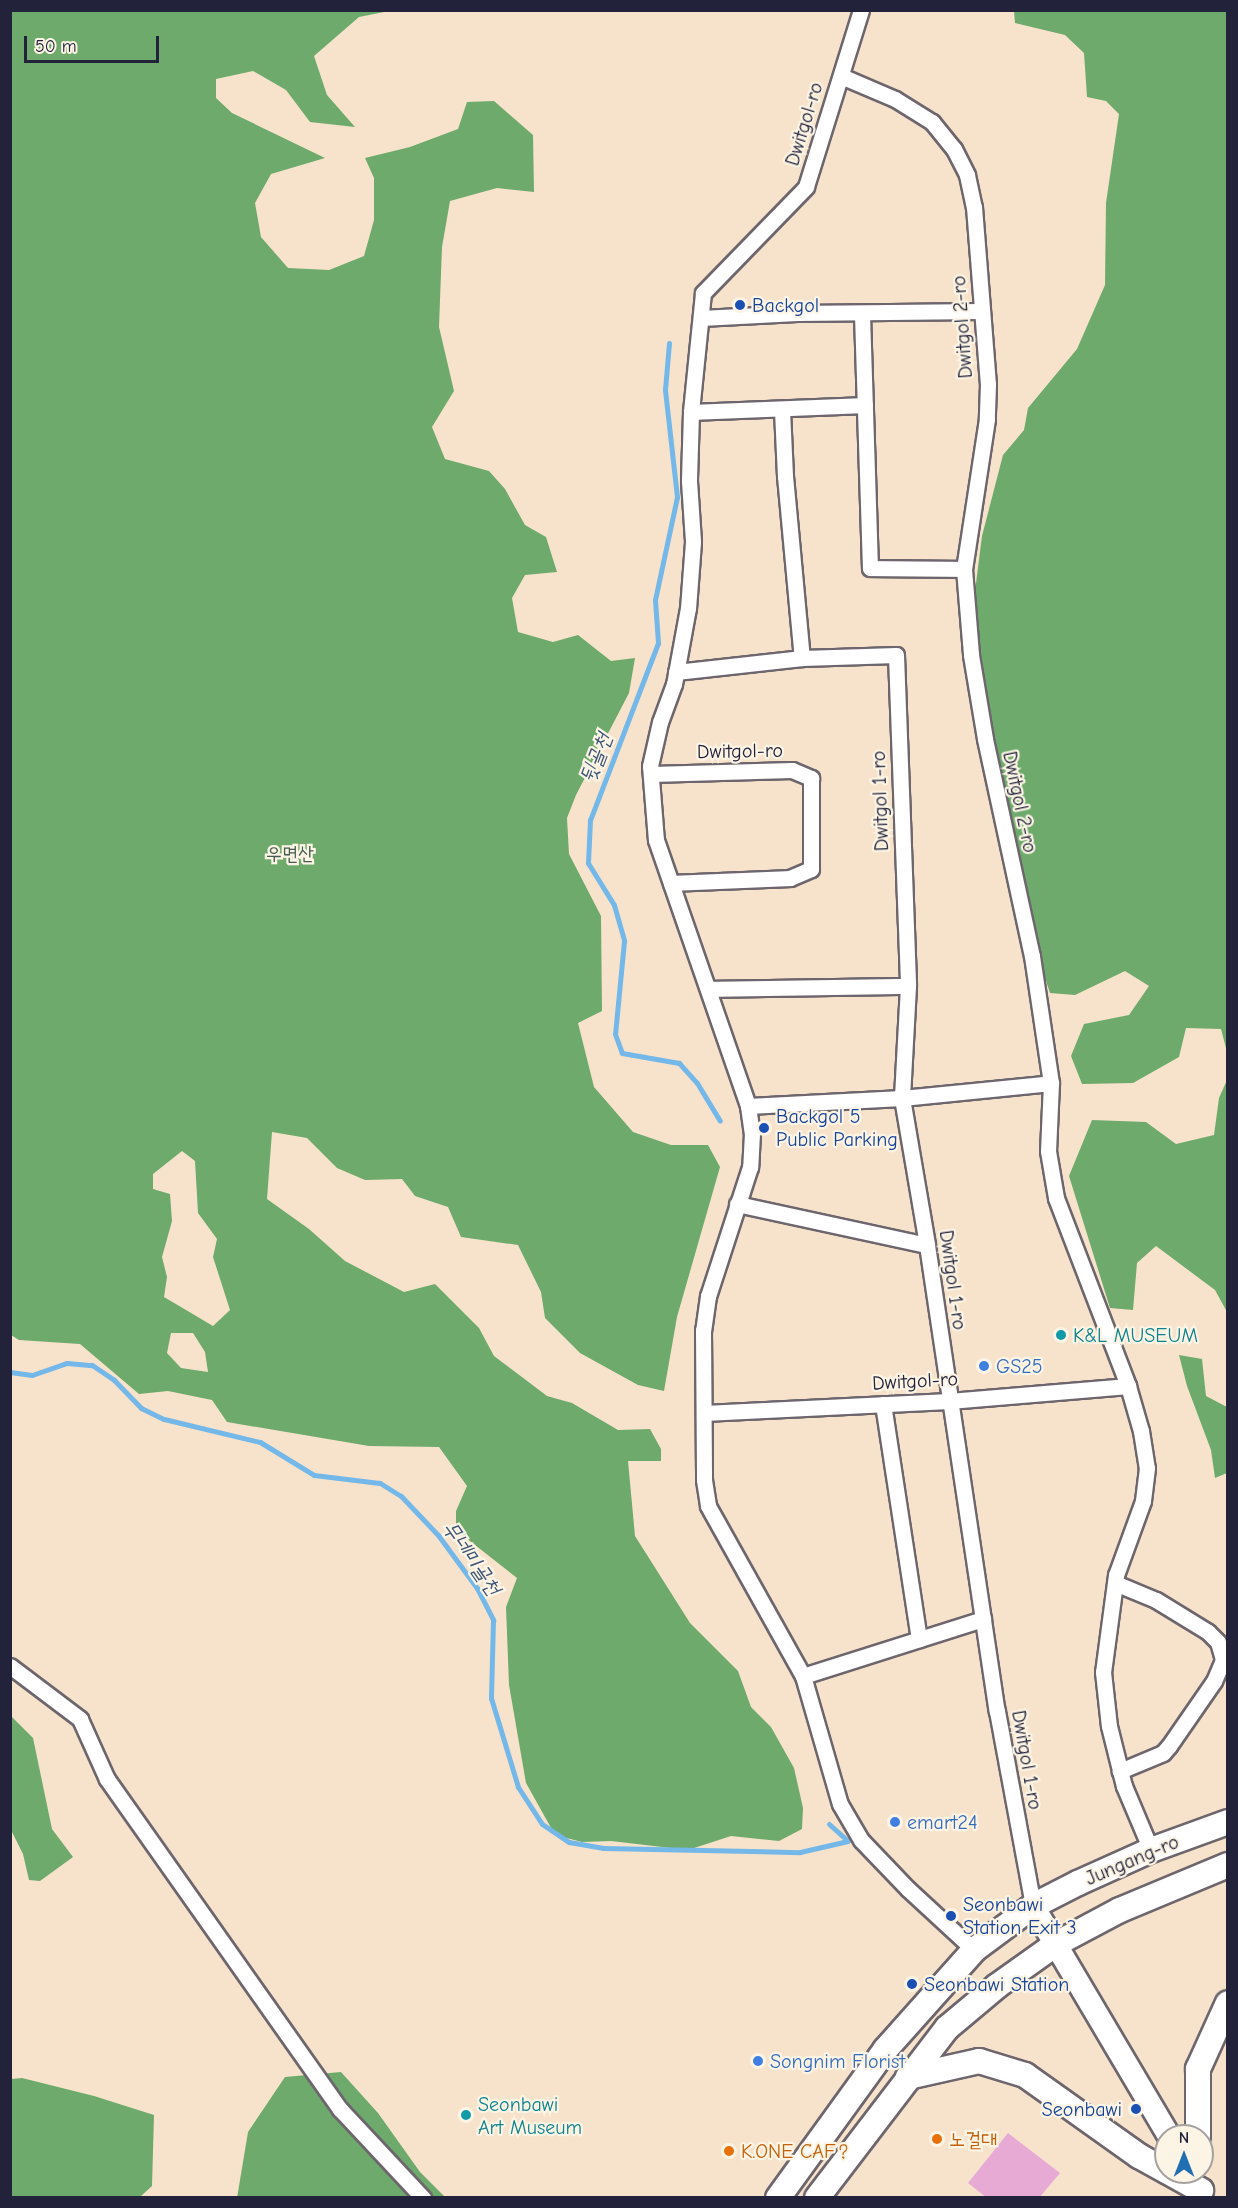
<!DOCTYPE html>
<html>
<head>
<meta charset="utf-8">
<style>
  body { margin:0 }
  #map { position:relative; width:1238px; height:2208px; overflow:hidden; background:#f7e3cb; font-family:"Comic Neue","Poor Story",sans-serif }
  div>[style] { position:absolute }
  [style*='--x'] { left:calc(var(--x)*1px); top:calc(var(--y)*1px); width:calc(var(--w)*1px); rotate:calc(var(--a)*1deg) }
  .forest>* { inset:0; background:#6daa6b }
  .stream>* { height:5px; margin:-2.5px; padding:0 2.5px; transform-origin:2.5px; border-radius:2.5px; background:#73b8e9 }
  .building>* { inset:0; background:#e6aad5 }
  .roads { filter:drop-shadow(2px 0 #6d666d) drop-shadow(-2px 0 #6d666d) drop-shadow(0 2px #6d666d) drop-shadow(0 -2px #6d666d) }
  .street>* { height:15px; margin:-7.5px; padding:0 7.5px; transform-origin:7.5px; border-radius:7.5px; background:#fff }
  .secondary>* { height:22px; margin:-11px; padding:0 11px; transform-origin:11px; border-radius:11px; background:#fff }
  .primary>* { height:24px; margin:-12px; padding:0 12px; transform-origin:12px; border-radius:12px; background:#fff }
  .dots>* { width:16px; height:16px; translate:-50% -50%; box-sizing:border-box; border:3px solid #fcf5e5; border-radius:50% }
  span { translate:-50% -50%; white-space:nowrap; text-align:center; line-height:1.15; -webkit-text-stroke:4.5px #fcf5e5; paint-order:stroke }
  .street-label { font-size:20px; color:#22223b }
  .transit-label { font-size:20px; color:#164399 }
  .left { translate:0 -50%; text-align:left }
  .right { translate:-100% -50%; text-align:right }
  .park-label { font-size:20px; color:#455b51 }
  .culture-label { font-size:20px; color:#0d838f }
  .shop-label { font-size:20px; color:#366cbe }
  .food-label { font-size:20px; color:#c56008 }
  .water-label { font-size:21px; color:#3e5678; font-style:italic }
  .frame { position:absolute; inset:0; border:12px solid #22223b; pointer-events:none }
  .north { position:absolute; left:1154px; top:2124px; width:60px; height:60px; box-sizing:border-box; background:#fcf5e5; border:2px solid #a5a1a1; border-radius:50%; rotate:0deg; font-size:16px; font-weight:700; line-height:24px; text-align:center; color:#22223b }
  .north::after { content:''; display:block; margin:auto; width:21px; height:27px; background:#1f6fb2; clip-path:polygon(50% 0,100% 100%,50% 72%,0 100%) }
  .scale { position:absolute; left:24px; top:36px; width:135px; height:27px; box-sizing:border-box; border:3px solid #22223b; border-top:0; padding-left:8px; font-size:18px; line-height:21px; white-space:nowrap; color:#22223b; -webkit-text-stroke:4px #fcf5e5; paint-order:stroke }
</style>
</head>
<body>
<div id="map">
  <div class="forest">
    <i style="clip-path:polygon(evenodd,10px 11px,389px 11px,359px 17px,314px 56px,327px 95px,355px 127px,310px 122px,286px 90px,253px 71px,216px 79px,216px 98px,232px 113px,325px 158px,271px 174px,255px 203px,261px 237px,288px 268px,329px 270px,364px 256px,374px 220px,374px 178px,365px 158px,410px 147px,458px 129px,467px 102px,494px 101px,533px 135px,534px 192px,497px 188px,450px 201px,442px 247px,439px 327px,454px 391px,432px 427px,445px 459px,489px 471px,505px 489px,525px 525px,546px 537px,557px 572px,525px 575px,512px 598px,518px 632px,553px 642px,578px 635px,611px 661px,635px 658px,629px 693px,576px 795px,567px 818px,569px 854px,601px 916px,602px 1011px,578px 1023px,594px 1087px,633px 1132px,671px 1145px,708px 1145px,720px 1167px,677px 1317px,664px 1391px,638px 1385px,580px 1353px,545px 1318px,541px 1292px,518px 1245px,461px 1237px,448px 1207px,415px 1196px,402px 1179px,365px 1180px,337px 1168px,307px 1138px,272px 1132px,267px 1199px,309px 1229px,345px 1261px,404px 1292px,435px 1284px,479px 1328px,494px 1356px,547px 1396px,572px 1403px,618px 1430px,650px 1429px,661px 1449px,661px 1461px,628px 1461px,635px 1536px,690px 1623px,738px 1671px,751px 1707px,771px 1727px,794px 1768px,803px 1808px,802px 1829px,779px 1841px,731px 1836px,688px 1850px,611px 1841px,582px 1842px,555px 1835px,526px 1783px,509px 1685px,506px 1607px,517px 1578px,456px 1530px,456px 1511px,467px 1486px,439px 1447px,369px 1446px,227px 1422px,212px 1400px,168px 1391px,139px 1394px,80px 1344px,19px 1340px,11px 1335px,10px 11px,182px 1151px,195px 1161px,198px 1213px,217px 1239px,213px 1257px,230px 1310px,213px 1326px,164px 1297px,167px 1277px,162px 1257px,172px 1221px,170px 1194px,153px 1189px,153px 1174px,182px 1151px,10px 11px,171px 1333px,193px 1333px,205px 1352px,208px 1372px,181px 1368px,167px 1353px,171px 1333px)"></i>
    <i style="clip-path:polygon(1014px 11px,1227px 11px,1227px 1052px,1221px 1029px,1186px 1028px,1179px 1057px,1133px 1083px,1082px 1084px,1071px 1056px,1084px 1024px,1129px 1015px,1149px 986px,1125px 971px,1075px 995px,1050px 993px,1033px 941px,974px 635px,973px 607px,982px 536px,1003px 455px,1024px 430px,1028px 408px,1077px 349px,1105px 285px,1106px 203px,1119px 114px,1106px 101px,1087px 97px,1084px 53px,1065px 35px,1015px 23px)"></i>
    <i style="clip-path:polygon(1227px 1080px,1227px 1312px,1215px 1290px,1156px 1246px,1137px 1263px,1133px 1310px,1110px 1308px,1069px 1176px,1092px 1120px,1146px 1122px,1176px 1144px,1214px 1135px,1219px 1098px)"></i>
    <i style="clip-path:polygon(1179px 1355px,1202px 1359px,1206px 1396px,1227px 1407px,1227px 1473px,1215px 1478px,1211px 1450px,1187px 1386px)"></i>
    <i style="clip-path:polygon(11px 1716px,33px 1738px,52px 1829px,73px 1857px,40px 1881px,29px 1880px,23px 1854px,11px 1830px)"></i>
    <i style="clip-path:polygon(341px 2072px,378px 2113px,420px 2172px,445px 2197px,237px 2198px,248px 2132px,285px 2077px)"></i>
    <i style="clip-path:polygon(22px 2078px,94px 2096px,154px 2115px,152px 2186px,140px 2197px,12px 2197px,11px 2079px)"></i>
  </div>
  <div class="stream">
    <i style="--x:669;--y:343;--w:47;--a:94.9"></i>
    <i style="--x:665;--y:390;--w:108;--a:83.6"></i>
    <i style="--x:677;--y:497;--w:105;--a:102.1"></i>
    <i style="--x:655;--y:600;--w:43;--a:86"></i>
    <i style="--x:658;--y:643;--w:190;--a:111"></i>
    <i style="--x:590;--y:820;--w:43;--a:92.7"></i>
    <i style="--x:588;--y:863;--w:49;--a:58.2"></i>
    <i style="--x:614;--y:905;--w:37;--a:74"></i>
    <i style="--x:624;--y:941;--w:93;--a:95.5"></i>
    <i style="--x:615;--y:1034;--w:20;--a:70"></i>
    <i style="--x:622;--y:1053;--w:58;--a:10"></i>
    <i style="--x:679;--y:1063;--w:27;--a:48"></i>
    <i style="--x:697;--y:1083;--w:44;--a:58.8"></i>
    <i style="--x:10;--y:1372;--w:22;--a:8"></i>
    <i style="--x:32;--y:1375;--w:37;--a:-19"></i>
    <i style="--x:67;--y:1363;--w:25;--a:5"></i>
    <i style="--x:92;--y:1365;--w:27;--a:34"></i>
    <i style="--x:114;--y:1380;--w:39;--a:46"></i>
    <i style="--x:141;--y:1408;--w:25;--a:26"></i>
    <i style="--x:164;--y:1419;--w:99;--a:13.5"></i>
    <i style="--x:260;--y:1442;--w:63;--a:31.4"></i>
    <i style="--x:314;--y:1475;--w:66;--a:6.9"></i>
    <i style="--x:380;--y:1483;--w:25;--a:32"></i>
    <i style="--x:401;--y:1496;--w:54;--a:46.5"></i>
    <i style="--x:438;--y:1535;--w:66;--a:53.7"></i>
    <i style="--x:477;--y:1588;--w:36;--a:63"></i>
    <i style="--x:493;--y:1620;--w:78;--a:91.5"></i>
    <i style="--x:491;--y:1698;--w:93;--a:73.1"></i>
    <i style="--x:518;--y:1787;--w:44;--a:57"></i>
    <i style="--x:542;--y:1824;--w:32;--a:34"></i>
    <i style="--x:569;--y:1842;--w:35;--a:10"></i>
    <i style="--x:603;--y:1848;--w:197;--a:1.2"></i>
    <i style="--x:800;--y:1852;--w:49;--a:-12.9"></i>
    <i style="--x:829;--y:1824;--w:25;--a:42"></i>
  </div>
  <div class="building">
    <i style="clip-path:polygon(1008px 2133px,1060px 2173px,1039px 2198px,987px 2198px,968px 2183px)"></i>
  </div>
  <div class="roads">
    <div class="street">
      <i style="--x:861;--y:10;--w:185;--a:107.3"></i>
      <i style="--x:806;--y:187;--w:148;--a:134.2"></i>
      <i style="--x:703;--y:293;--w:120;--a:95.8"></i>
      <i style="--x:691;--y:412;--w:69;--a:91.7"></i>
      <i style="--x:689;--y:481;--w:61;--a:86.2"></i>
      <i style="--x:693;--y:542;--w:66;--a:94.3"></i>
      <i style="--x:688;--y:608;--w:77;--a:100.4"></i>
      <i style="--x:674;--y:684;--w:40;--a:110.2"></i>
      <i style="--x:660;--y:722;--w:45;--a:102.8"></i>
      <i style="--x:650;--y:766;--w:74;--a:85.4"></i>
      <i style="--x:656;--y:840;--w:281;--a:70.9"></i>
      <i style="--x:748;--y:1106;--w:27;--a:82"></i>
      <i style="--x:752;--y:1133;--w:34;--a:93"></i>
      <i style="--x:750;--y:1167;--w:136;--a:108"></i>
      <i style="--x:708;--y:1296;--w:34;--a:98"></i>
      <i style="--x:703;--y:1330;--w:150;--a:89.6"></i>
      <i style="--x:704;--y:1480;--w:26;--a:81"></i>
      <i style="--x:708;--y:1506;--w:195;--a:60.8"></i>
      <i style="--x:803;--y:1676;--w:133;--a:73.9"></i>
      <i style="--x:840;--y:1804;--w:42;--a:59.7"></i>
      <i style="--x:861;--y:1840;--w:68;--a:46.2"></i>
      <i style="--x:908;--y:1889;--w:90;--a:42.7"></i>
      <i style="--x:841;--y:76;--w:59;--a:23.1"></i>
      <i style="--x:895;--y:99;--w:44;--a:31.9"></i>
      <i style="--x:932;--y:122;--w:35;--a:51"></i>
      <i style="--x:954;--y:149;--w:29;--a:63"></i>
      <i style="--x:967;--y:175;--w:33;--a:78"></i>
      <i style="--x:974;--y:207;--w:178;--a:85.5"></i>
      <i style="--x:988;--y:384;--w:35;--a:92"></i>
      <i style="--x:987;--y:419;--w:152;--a:98.7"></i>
      <i style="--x:964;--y:569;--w:86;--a:85.3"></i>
      <i style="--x:971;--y:655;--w:85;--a:80.5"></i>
      <i style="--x:985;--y:739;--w:222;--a:77.8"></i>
      <i style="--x:1032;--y:956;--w:128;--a:81.5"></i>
      <i style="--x:1051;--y:1083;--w:68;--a:92.5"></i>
      <i style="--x:1048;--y:1151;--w:48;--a:80.3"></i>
      <i style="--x:1056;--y:1198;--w:201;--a:69"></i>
      <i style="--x:1128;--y:1386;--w:47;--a:73.9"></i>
      <i style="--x:1141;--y:1431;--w:37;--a:81"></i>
      <i style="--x:1147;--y:1468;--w:33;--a:97"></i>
      <i style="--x:1143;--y:1501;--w:79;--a:110"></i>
      <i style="--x:1116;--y:1575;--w:98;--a:97.6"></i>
      <i style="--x:1103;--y:1672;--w:54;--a:83.7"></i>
      <i style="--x:1109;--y:1726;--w:62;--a:76"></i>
      <i style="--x:1124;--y:1786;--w:69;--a:67.1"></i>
      <i style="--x:862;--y:314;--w:254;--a:88.2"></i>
      <i style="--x:870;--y:568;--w:94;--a:0.6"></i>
      <i style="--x:701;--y:318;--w:96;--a:-3"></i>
      <i style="--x:797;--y:313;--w:185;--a:-0.6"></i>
      <i style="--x:782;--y:410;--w:66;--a:87.4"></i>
      <i style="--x:785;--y:476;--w:183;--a:84.7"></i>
      <i style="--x:691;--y:412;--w:174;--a:-2.3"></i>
      <i style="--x:676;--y:672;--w:127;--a:-6.3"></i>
      <i style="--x:802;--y:658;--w:94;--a:-1.8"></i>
      <i style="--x:896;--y:655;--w:331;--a:87.9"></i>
      <i style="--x:908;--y:986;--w:112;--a:93.1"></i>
      <i style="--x:902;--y:1098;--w:149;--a:80.3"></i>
      <i style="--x:927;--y:1245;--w:471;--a:81.5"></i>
      <i style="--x:997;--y:1711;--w:198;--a:79.5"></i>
      <i style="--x:651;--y:774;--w:141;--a:-1.6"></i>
      <i style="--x:792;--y:770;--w:21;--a:23"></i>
      <i style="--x:811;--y:778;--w:91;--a:90"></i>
      <i style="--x:811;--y:869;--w:23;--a:157"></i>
      <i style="--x:790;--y:878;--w:119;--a:177.6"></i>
      <i style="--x:709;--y:989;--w:199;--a:-0.9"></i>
      <i style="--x:748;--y:1106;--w:154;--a:-3"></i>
      <i style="--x:902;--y:1098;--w:150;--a:-5.7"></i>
      <i style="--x:737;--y:1204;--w:194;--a:12.2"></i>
      <i style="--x:883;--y:1404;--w:238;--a:81.3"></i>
      <i style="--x:704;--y:1413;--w:245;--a:-2.8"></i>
      <i style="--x:949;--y:1401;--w:180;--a:-4.8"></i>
      <i style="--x:1115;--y:1583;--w:44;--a:22.5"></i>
      <i style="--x:1156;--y:1600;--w:61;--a:31.6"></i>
      <i style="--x:1208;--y:1632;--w:14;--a:45"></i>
      <i style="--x:1218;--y:1642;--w:19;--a:74"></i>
      <i style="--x:1223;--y:1660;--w:23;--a:113"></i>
      <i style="--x:1214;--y:1681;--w:79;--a:124.7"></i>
      <i style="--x:1169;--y:1746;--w:9;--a:131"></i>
      <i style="--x:1163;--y:1753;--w:47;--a:157.3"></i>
      <i style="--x:10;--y:1666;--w:88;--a:37.1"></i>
      <i style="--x:80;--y:1719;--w:66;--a:65.8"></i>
      <i style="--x:107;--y:1779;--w:404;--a:54.8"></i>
      <i style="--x:340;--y:2109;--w:122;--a:47"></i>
      <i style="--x:803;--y:1676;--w:189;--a:-17.6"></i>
    </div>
    <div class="secondary">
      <i style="--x:1033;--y:1906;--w:267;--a:59.4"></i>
    </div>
    <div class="primary">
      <i style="--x:908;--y:2077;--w:73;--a:-12.7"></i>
      <i style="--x:979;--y:2061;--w:48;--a:16.9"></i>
      <i style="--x:1025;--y:2075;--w:140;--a:35.4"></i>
      <i style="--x:1139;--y:2156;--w:31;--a:29"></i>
      <i style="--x:1198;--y:2136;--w:67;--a:-90"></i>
      <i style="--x:1198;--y:2069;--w:72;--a:-65.6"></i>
      <i style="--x:1168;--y:2172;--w:38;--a:29"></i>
      <i style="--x:778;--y:2198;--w:183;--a:-54.1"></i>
      <i style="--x:885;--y:2050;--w:134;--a:-48.3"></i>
      <i style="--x:974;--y:1950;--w:74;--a:-36.7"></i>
      <i style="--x:1033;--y:1906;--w:51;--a:-27.1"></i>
      <i style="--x:1078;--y:1883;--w:80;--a:-24.3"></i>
      <i style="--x:1151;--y:1850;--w:82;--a:-20"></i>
      <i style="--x:817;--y:2198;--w:214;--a:-52.6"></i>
      <i style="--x:947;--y:2028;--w:65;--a:-40"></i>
      <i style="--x:997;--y:1986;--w:72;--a:-35.4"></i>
      <i style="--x:1056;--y:1944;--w:72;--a:-28"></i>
      <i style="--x:1120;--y:1910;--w:117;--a:-22.6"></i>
    </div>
  </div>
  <div class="dots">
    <i style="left:740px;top:305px;background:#1a4fb4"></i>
    <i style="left:764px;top:1128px;background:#1a4fb4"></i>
    <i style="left:1061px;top:1335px;background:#0f9aa8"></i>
    <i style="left:984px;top:1366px;background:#3f7fe0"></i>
    <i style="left:895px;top:1822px;background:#3f7fe0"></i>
    <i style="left:951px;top:1916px;background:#1a4fb4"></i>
    <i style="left:912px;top:1984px;background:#1a4fb4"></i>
    <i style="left:758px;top:2061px;background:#3f7fe0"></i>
    <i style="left:1136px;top:2109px;background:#1a4fb4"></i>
    <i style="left:466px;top:2115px;background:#0f9aa8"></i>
    <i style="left:937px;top:2139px;background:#e8710a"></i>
    <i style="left:729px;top:2151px;background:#e8710a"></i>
  </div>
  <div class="street-label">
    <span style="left:804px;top:124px;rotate:-73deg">Dwitgol-ro</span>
    <span style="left:962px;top:327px;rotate:-94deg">Dwitgol 2-ro</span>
    <span style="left:740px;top:751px;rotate:-1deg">Dwitgol-ro</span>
    <span style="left:880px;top:801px;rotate:-92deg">Dwitgol 1-ro</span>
    <span style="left:1020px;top:802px;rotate:78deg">Dwitgol 2-ro</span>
    <span style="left:953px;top:1280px;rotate:82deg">Dwitgol 1-ro</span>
    <span style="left:915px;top:1381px;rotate:-3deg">Dwitgol-ro</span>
    <span style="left:1027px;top:1760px;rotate:80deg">Dwitgol 1-ro</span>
    <span style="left:1132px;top:1860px;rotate:-23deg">Jungang-ro</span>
  </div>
  <div class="transit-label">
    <span class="left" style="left:752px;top:305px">Backgol</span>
    <span class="left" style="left:776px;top:1128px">Backgol 5<br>Public Parking</span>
    <span class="left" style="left:963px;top:1916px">Seonbawi<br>Station Exit 3</span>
    <span class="left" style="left:924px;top:1984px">Seonbawi Station</span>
    <span class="right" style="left:1122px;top:2109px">Seonbawi</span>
  </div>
  <div class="park-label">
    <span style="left:290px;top:853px">우면산</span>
  </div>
  <div class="culture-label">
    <span class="left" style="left:1073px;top:1335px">K&amp;L MUSEUM</span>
    <span class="left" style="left:478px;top:2116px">Seonbawi<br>Art Museum</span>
  </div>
  <div class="shop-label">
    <span class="left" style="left:996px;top:1366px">GS25</span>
    <span class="left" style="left:907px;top:1822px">emart24</span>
    <span class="left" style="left:770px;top:2061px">Songnim Florist</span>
  </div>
  <div class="food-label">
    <span class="left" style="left:949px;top:2139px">노걸대</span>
    <span class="left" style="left:741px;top:2151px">K.ONE CAF？</span>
  </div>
  <div class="water-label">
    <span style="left:596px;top:758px;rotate:-69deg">뒷골천</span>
    <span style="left:472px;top:1558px;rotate:55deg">무네미골천</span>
  </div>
  <div class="frame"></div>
  <div class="north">N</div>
  <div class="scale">50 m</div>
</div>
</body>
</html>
